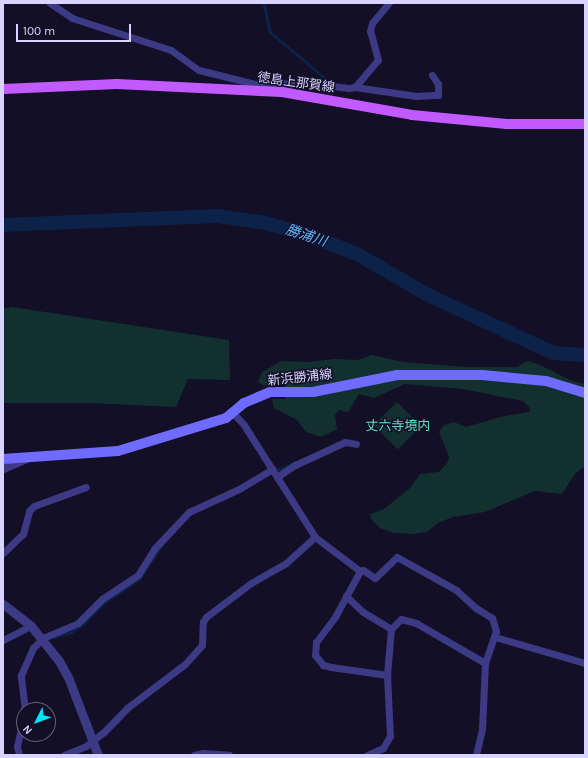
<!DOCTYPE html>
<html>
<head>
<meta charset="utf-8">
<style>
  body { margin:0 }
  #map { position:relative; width:588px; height:758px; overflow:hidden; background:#130f26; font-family:Karla,"Noto Sans JP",sans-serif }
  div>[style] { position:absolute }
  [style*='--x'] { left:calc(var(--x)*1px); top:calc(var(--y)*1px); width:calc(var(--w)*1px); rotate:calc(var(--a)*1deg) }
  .green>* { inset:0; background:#12302f; transform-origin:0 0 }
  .stream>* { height:2.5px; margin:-1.25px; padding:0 1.25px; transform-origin:1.25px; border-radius:1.25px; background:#0c2248 }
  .river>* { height:14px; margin:-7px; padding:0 7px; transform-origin:7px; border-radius:7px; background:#0c2248 }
  .minor>* { height:7px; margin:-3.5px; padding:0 3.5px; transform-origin:3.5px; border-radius:3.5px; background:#3d3a85 }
  .tertiary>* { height:9px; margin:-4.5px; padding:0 4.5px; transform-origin:4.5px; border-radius:4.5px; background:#3d3a85 }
  .secondary>* { height:10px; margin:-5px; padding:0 5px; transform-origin:5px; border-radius:5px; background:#6f6bff }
  .primary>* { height:10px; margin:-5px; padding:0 5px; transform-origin:5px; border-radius:5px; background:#c25bff }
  span { translate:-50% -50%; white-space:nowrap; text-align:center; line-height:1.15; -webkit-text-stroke:3px #130f26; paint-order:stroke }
  .street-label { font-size:13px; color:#d9d4ff }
  .park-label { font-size:13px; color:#5fe0c0 }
  .water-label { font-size:14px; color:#62b6ff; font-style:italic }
  .frame { position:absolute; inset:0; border:4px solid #d9d4ff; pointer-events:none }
  .north { position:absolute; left:16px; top:702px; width:40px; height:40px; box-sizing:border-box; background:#130f26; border:1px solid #625e7d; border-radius:50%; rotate:228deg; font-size:11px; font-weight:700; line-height:16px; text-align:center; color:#d9d4ff }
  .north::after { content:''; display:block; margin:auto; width:14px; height:18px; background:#00e5ff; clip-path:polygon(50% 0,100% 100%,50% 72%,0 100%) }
  .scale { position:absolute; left:16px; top:24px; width:115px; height:18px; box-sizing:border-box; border:2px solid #d9d4ff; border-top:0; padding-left:5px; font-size:12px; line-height:14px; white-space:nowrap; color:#d9d4ff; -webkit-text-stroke:3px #130f26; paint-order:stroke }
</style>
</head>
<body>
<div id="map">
  <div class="green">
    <i style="clip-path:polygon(12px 307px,229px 340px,230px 380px,188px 379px,176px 407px,89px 403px,3px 403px,3px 309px)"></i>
    <i style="clip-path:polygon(372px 355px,403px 362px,466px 367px,517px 367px,527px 361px,538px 364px,572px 381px,585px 384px,585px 466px,575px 474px,562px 494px,535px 491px,485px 512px,453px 517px,438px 523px,427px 532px,413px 534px,393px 533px,380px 528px,371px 519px,370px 514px,384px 509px,410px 488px,420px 474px,439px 472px,447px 463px,449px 457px,439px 432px,444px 425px,454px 422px,466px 427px,504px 416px,530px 412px,530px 408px,523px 401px,462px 389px,405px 384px,374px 398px,359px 394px,348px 412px,339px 410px,335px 415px,337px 429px,321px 437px,306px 432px,297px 420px,274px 408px,272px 399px,285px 399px,288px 388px,278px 383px,264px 386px,258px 382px,262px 372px,282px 361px,309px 362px,334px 359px,357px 360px)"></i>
    <i style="left:397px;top:402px;width:34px;height:33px;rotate:45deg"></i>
  </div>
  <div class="stream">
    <i style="--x:264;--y:3;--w:30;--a:78"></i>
    <i style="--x:270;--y:32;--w:70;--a:39.8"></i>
    <i style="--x:276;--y:471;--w:19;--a:-25"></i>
    <i style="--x:54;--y:637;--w:18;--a:-16"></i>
    <i style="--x:71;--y:632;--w:14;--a:-34"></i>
    <i style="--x:83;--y:624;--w:28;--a:-46"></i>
    <i style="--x:102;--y:604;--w:46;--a:-34.4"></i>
    <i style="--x:140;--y:578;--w:38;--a:-57"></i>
  </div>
  <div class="river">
    <i style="--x:3;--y:225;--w:214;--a:-2.4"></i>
    <i style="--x:217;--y:216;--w:49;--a:8.1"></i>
    <i style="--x:266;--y:223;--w:50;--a:16.3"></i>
    <i style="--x:314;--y:237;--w:48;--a:21.8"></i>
    <i style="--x:359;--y:255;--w:78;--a:30.2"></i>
    <i style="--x:426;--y:294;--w:140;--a:24.9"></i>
    <i style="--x:553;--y:353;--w:32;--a:4"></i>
  </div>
  <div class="minor">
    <i style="--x:50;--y:3;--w:27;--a:34"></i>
    <i style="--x:72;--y:18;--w:104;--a:17.9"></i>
    <i style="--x:171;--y:50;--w:34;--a:36"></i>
    <i style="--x:199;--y:70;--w:58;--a:14"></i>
    <i style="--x:255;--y:84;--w:52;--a:-1.1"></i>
    <i style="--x:307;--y:83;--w:42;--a:6.8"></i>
    <i style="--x:349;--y:88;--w:6;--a:-9"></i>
    <i style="--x:355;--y:87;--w:35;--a:-50"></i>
    <i style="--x:378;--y:60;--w:30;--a:-105"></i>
    <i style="--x:370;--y:31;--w:8;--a:-76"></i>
    <i style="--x:372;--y:23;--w:26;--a:-50"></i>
    <i style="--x:355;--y:87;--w:62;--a:8.4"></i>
    <i style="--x:416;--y:96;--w:22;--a:-3"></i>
    <i style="--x:438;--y:95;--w:11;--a:-90"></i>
    <i style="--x:438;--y:84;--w:11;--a:-124"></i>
    <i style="--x:233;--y:413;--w:16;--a:47"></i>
    <i style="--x:244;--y:425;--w:133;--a:57.6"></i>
    <i style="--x:315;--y:537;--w:56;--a:37.1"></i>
    <i style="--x:360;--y:571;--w:52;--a:118.5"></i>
    <i style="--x:335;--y:617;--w:31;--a:127"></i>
    <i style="--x:316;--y:642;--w:13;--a:94"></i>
    <i style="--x:315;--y:655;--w:13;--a:51"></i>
    <i style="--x:323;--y:665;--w:8;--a:14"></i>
    <i style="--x:331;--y:667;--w:57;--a:8.1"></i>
    <i style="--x:277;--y:477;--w:22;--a:-34"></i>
    <i style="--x:295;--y:465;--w:55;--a:-24.7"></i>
    <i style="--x:345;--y:442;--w:11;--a:10"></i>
    <i style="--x:3;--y:553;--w:28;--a:-44"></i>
    <i style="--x:23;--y:534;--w:24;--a:-75"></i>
    <i style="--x:29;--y:511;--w:7;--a:-45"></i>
    <i style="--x:34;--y:506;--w:55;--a:-20.1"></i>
    <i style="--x:360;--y:571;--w:3;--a:-18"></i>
    <i style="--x:363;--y:570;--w:14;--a:34"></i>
    <i style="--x:375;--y:578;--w:30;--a:-44"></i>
    <i style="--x:397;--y:557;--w:68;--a:29.2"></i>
    <i style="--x:456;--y:590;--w:27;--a:42"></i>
    <i style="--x:476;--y:608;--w:19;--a:32"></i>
    <i style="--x:492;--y:618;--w:14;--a:73"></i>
    <i style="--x:496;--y:631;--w:34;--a:109"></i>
    <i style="--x:485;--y:663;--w:66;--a:92.6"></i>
    <i style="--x:482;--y:729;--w:27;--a:103"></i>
    <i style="--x:346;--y:596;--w:23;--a:43"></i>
    <i style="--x:363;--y:612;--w:33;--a:31"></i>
    <i style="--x:391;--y:629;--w:46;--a:95"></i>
    <i style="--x:387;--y:675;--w:61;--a:87.2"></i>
    <i style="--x:390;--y:736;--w:14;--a:120"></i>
    <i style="--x:383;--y:748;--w:17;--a:156"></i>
    <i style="--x:391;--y:629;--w:14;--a:-45"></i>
    <i style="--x:401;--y:619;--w:16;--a:15"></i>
    <i style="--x:416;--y:623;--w:80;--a:30.1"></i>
    <i style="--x:495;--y:637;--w:94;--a:16.1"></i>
    <i style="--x:3;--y:640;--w:31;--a:-27"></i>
    <i style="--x:25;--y:710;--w:35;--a:-97"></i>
    <i style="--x:21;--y:675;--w:30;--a:-66"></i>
    <i style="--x:33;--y:648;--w:14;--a:-45"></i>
    <i style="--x:43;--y:638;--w:38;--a:-23"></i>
    <i style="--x:78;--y:623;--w:34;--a:-45"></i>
    <i style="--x:102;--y:599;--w:43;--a:-33.7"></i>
    <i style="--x:138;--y:575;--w:31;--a:-58"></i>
    <i style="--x:154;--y:549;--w:51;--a:-46.6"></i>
    <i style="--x:189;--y:512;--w:55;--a:-24.7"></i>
    <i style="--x:239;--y:489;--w:39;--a:-31"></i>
    <i style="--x:19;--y:755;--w:9;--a:-103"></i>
    <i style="--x:17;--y:746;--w:31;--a:-77"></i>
    <i style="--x:64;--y:755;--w:24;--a:-22"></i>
    <i style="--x:86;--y:746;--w:23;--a:-38"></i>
    <i style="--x:104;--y:732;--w:33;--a:-46"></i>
    <i style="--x:127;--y:708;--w:73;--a:-37.2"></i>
    <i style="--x:185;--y:664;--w:25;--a:-48"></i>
    <i style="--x:202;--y:645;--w:23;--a:-88"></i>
    <i style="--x:203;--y:622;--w:6;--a:-59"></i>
    <i style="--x:206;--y:617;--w:56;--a:-37.1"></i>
    <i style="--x:251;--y:583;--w:40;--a:-29.7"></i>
    <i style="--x:286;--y:563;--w:39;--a:-42"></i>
    <i style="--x:194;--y:755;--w:9;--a:-13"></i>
    <i style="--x:203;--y:753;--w:26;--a:4"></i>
  </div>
  <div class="tertiary">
    <i style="--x:3;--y:468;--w:25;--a:-23"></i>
    <i style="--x:3;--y:604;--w:36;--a:38"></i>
    <i style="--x:31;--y:626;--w:45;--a:51.3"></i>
    <i style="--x:59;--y:661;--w:18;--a:61"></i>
    <i style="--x:68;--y:677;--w:84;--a:69"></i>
  </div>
  <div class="secondary">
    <i style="--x:3;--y:459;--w:115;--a:-4"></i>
    <i style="--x:118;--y:451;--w:113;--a:-17"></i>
    <i style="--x:226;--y:418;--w:23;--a:-40"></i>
    <i style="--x:244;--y:403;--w:28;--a:-23"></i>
    <i style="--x:270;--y:392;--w:43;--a:0"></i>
    <i style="--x:313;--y:392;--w:86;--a:-11.4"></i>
    <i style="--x:397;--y:375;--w:85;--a:0"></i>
    <i style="--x:482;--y:375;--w:64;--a:5.4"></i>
    <i style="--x:546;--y:381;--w:41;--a:17.1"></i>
  </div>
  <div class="primary">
    <i style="--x:3;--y:89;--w:114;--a:-2.5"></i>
    <i style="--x:117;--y:84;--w:165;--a:2.8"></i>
    <i style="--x:282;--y:92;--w:132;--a:10"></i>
    <i style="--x:412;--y:115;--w:95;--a:5.4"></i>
    <i style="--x:507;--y:124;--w:78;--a:0"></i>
  </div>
  <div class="street-label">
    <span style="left:296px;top:83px;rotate:8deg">徳島上那賀線</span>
    <span style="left:300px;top:378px;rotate:-6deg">新浜勝浦線</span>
  </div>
  <div class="park-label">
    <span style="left:398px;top:426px">丈六寺境内</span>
  </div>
  <div class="water-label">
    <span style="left:306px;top:236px;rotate:18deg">勝浦川</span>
  </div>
  <div class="frame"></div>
  <div class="north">N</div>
  <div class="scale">100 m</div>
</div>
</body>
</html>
